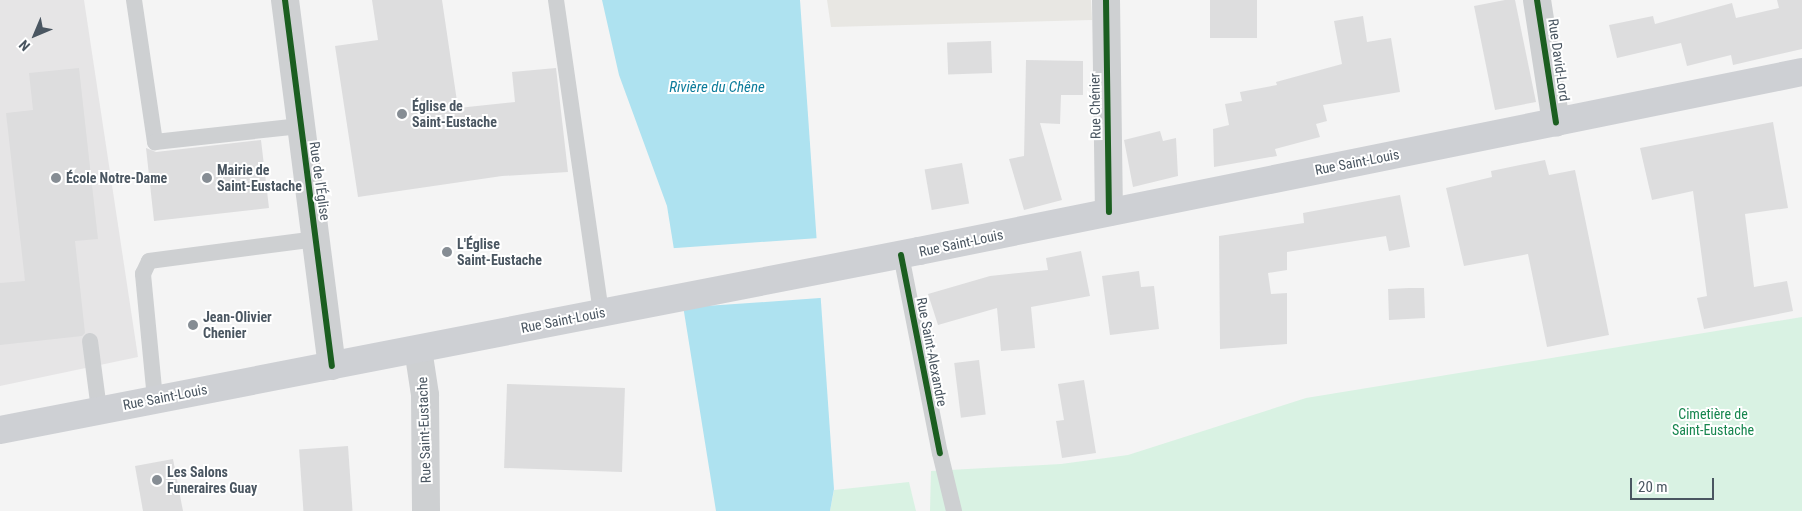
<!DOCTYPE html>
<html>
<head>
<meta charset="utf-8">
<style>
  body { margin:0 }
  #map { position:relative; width:1802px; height:511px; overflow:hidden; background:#f4f4f4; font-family:"Roboto Condensed",sans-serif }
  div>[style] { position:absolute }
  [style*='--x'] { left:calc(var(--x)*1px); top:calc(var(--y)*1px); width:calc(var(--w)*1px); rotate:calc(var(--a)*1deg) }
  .commercial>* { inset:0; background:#e8e7e3 }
  .education>* { inset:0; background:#e6e5e6 }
  .green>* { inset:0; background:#d9f2e3 }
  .water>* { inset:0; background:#aee2f0 }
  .pier>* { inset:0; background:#f4f4f4; transform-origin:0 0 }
  .building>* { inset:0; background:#ddddde; transform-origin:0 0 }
  .service>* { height:16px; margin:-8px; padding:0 8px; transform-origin:8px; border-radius:8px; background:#ced0d2 }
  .minor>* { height:28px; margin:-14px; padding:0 14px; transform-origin:14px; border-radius:14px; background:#ced0d2 }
  .tertiary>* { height:28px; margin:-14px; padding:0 14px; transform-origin:14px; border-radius:14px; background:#ced0d2 }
  .secondary>* { height:28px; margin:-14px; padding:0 14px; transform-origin:14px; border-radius:14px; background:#ced0d4 }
  .cycleway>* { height:6px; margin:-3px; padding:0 3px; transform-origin:3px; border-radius:3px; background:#1b5e20 }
  .dots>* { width:14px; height:14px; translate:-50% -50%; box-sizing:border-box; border:2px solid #fff; border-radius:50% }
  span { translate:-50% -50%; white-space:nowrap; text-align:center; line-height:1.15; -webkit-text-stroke:4px #fff; paint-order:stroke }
  .street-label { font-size:14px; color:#4a5661 }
  .poi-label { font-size:14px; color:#4a5661; font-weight:700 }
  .left { translate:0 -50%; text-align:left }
  .park-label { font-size:14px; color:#17864f }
  .water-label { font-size:15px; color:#0c7c9b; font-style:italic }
  .north { position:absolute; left:10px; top:10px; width:50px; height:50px; -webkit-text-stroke:4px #fff; paint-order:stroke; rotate:225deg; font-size:14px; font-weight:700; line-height:20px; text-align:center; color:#4a5661 }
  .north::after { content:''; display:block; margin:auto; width:18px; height:22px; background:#4a5661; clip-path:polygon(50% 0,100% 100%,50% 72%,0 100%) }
  .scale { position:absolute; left:1630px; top:478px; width:84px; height:22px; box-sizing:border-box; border:2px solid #4a5661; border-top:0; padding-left:6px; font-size:15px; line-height:18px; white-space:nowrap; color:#4a5661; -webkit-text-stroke:4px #fff; paint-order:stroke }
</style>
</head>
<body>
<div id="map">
  <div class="commercial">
    <i style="clip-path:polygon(827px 0,1091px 0,1092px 20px,831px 27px)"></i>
  </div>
  <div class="education">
    <i style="clip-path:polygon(0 0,84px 0,138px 357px,0 386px)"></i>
  </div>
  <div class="green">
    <i style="clip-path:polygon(1802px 317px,1802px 511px,930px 511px,931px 471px,1061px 464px,1128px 455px,1306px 398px)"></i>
    <i style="clip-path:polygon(909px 482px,916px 511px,830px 511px,834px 490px)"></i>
  </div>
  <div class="water">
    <i style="clip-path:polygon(602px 0,800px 0,834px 489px,830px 511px,716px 511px,667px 206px,619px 75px)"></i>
  </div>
  <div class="pier">
    <i style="left:819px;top:238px;width:60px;height:147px;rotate:86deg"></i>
  </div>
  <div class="building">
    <i style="clip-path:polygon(372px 0,442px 0,458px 108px,515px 102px,512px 72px,556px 68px,568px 172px,502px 176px,358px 197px,335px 46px,378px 40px)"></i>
    <i style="left:1210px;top:0;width:47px;height:38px"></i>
    <i style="clip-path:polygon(1505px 0,1515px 0,1536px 102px,1495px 110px,1474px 6px)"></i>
    <i style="clip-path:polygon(1777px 0,1802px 0,1802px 49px,1733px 65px,1731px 55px,1687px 66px,1681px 43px,1617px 58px,1609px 25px,1653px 16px,1655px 24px,1732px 3px,1736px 18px,1779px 8px)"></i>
    <i style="clip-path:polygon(1363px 16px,1367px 42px,1391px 38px,1400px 92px,1323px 105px,1327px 121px,1316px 124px,1320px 137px,1275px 149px,1277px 156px,1214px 167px,1213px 129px,1229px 125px,1225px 104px,1242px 101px,1240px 92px,1277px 85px,1276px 82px,1342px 64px,1334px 21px)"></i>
    <i style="left:991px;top:41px;width:32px;height:44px;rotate:88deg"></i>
    <i style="clip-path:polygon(1026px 60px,1083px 61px,1083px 95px,1061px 95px,1060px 124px,1040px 123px,1062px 200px,1024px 210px,1009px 159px,1024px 156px)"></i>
    <i style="clip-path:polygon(79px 68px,98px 239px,75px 241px,85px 333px,82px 336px,0 345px,0 283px,25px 281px,6px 113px,33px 110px,29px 73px)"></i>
    <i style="clip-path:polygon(1773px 122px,1788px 208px,1745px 214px,1754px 287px,1787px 281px,1793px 311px,1704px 329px,1697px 298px,1707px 296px,1693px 191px,1652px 200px,1640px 148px)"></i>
    <i style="clip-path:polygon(1160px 131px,1163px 141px,1176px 138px,1178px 176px,1133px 187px,1124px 140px)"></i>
    <i style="clip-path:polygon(261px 140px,269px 208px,154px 221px,146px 148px,156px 152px)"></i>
    <i style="clip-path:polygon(1545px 160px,1549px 175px,1575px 170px,1609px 335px,1547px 347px,1528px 254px,1464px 266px,1446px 188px,1492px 177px,1491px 171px)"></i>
    <i style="left:962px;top:163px;width:41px;height:38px;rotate:80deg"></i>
    <i style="clip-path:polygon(1400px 195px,1410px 247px,1389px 251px,1386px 236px,1287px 252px,1287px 270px,1268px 273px,1271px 294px,1287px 293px,1287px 344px,1220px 349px,1219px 236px,1304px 223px,1303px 213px)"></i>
    <i style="clip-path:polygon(1081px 251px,1090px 296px,1031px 307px,1035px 348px,1001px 351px,997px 308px,938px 325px,928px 294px,990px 276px,1048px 270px,1046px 258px)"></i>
    <i style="clip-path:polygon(1139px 271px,1141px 287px,1154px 286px,1159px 329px,1110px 335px,1102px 276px)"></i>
    <i style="clip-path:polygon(1409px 288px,1424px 288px,1425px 318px,1389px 320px,1388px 289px)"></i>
    <i style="left:979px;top:360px;width:55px;height:25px;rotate:83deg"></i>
    <i style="clip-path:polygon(1084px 380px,1096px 453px,1062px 458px,1056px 421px,1064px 420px,1058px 384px)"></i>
    <i style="left:507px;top:384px;width:118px;height:84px;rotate:2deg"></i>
    <i style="left:348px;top:446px;width:65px;height:49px;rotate:86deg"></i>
    <i style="clip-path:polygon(173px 459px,183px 511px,143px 511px,135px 466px)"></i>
  </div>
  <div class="service">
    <i style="--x:134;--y:0;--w:144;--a:81.6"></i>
    <i style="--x:155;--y:142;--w:146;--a:-6.3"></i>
    <i style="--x:556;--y:0;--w:316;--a:81.8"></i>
    <i style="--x:901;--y:255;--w:202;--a:78.9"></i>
    <i style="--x:940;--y:453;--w:60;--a:76.4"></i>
    <i style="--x:90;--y:341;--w:69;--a:82.5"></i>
    <i style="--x:155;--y:399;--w:126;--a:-95.5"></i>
    <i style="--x:143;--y:274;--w:14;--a:-65"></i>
    <i style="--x:149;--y:261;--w:167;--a:-7.5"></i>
  </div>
  <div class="minor">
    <i style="--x:285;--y:0;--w:369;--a:82.7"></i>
    <i style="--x:1106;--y:0;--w:212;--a:89.2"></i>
    <i style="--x:1537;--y:0;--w:124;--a:81.2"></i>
  </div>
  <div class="tertiary">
    <i style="--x:418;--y:349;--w:47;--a:81.3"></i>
    <i style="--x:425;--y:395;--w:116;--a:89.5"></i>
  </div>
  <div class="secondary">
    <i style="--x:0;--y:430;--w:936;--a:-11.02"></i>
    <i style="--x:919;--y:251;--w:901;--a:-11.46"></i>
  </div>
  <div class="cycleway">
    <i style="--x:285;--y:0;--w:369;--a:82.7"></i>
    <i style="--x:1106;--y:0;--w:212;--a:89.2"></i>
    <i style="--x:1537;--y:0;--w:124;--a:81.2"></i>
    <i style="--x:901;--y:255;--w:202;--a:78.9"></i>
  </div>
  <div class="dots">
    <i style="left:402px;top:114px;background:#868d94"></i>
    <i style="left:56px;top:178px;background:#868d94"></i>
    <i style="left:207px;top:178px;background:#868d94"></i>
    <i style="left:447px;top:252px;background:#868d94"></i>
    <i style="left:193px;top:325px;background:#868d94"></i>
    <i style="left:157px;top:480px;background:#868d94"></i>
  </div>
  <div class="street-label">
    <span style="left:1559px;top:60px;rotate:82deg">Rue David-Lord</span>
    <span style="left:1095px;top:106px;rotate:-91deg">Rue Chénier</span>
    <span style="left:1357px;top:162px;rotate:-11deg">Rue Saint-Louis</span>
    <span style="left:320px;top:181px;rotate:82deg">Rue de l'Église</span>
    <span style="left:961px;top:243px;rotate:-12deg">Rue Saint-Louis</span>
    <span style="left:563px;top:320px;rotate:-11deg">Rue Saint-Louis</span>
    <span style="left:932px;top:352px;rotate:79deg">Rue Saint-Alexandre</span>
    <span style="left:165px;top:397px;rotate:-11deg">Rue Saint-Louis</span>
    <span style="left:424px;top:430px;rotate:-92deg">Rue Saint-Eustache</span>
  </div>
  <div class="poi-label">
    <span class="left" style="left:412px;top:114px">Église de<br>Saint-Eustache</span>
    <span class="left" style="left:217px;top:178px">Mairie de<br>Saint-Eustache</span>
    <span class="left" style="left:66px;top:178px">École Notre-Dame</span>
    <span class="left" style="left:457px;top:252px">L'Église<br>Saint-Eustache</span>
    <span class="left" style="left:203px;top:325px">Jean-Olivier<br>Chenier</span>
    <span class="left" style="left:167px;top:480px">Les Salons<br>Funeraires Guay</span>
  </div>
  <div class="park-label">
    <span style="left:1713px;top:422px">Cimetière de<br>Saint-Eustache</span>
  </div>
  <div class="water-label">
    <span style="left:717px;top:88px">Rivière du Chêne</span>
  </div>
  <div class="north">N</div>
  <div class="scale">20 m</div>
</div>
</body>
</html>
